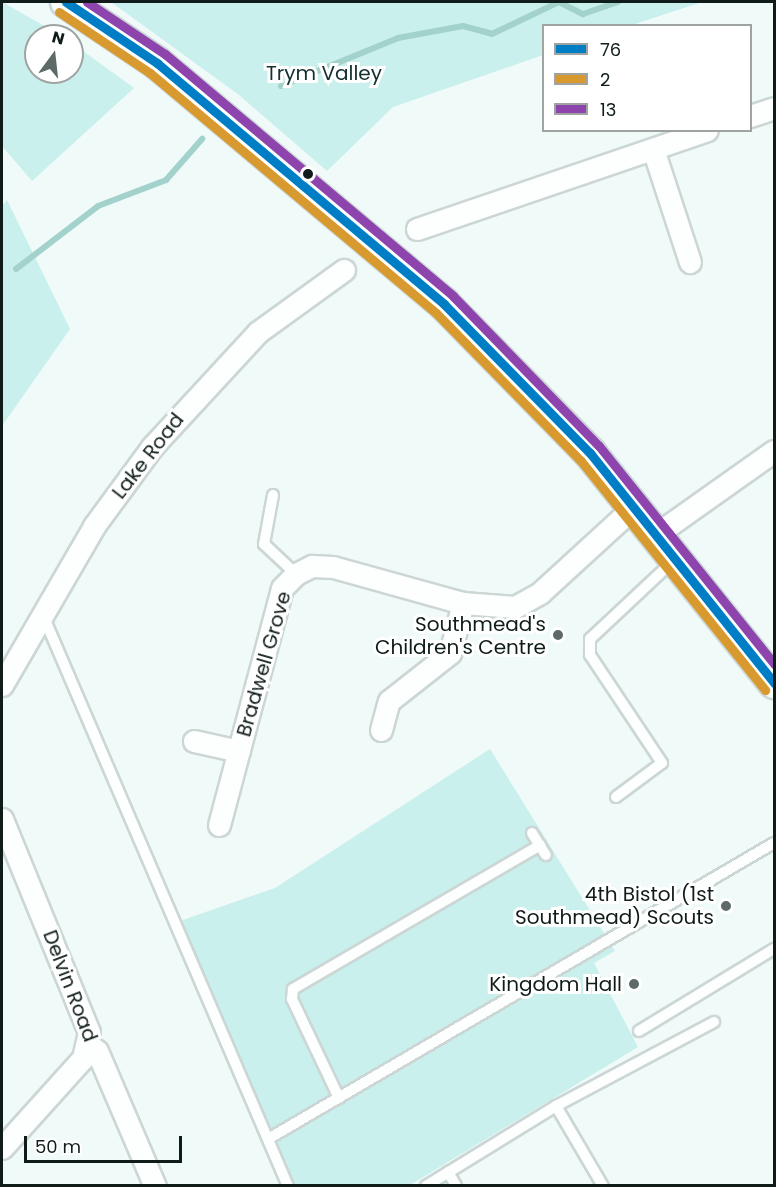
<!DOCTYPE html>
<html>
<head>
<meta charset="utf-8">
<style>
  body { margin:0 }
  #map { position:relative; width:776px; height:1187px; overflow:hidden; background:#effaf9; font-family:Poppins,sans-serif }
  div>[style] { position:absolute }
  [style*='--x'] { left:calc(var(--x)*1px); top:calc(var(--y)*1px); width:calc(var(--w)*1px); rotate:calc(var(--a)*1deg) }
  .green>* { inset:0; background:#c9f0ec }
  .stream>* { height:6px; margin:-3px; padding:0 3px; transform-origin:3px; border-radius:3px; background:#a3d1cc }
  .roads { filter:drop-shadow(2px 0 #cbd6d5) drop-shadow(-2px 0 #cbd6d5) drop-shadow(0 2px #cbd6d5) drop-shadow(0 -2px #cbd6d5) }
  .lane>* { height:10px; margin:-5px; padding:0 5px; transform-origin:5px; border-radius:5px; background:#fdfefe }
  .street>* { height:21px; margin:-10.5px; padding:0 10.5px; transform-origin:10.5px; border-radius:10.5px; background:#fdfefe }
  .secondary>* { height:30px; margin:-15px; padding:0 15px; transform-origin:15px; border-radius:15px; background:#fdfefe }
  .bus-1>* { height:9px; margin:-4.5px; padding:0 4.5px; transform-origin:4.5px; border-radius:4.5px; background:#007ec5 }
  .bus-2>* { height:9px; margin:-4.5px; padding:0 4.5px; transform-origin:4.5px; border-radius:4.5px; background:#d89a2f }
  .bus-3>* { height:9px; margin:-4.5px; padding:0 4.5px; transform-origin:4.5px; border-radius:4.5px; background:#8e44ad }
  .dots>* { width:16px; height:16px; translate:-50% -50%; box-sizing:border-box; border:3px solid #fff; border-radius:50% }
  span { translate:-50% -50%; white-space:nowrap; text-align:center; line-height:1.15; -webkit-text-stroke:6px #fff; paint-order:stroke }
  .park-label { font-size:20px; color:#11302e }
  .street-label { font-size:20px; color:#0f1c1a }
  .poi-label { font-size:20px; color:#0f1c1a }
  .right { translate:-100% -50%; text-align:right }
  .frame { position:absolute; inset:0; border:3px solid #0f1c1a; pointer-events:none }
  .legend { position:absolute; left:542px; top:24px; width:210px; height:108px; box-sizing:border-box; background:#fff; border:2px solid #9fa4a3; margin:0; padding:8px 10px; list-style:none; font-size:18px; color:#0f1c1a }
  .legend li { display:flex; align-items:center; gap:12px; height:30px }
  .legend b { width:30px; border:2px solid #9fa4a3 }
  .north { position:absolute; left:24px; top:24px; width:60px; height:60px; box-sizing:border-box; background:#fff; border:2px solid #9fa4a3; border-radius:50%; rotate:15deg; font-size:16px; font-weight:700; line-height:24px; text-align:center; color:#0f1c1a }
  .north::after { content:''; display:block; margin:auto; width:21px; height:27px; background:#5d6a68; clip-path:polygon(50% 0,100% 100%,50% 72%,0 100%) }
  .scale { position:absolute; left:24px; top:1136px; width:158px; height:27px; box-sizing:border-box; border:3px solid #0f1c1a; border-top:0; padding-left:8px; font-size:18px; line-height:21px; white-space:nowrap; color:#0f1c1a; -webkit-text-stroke:4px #fff; paint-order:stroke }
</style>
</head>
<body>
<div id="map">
  <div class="green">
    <i style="clip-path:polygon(2px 2px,62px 36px,36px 36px,36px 72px,72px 72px,72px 43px,134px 88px,32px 181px,2px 146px)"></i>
    <i style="clip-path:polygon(111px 2px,702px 2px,632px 25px,544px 26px,543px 55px,393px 107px,327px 171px,239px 95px)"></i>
    <i style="clip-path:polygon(7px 200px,70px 329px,2px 426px,2px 206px)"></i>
    <i style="clip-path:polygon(490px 749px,615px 951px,594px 963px,638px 1047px,410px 1185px,295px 1185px,180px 921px,275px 888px)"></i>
  </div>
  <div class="stream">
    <i style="--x:281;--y:86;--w:126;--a:-22.3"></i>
    <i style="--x:398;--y:38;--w:66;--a:-10.5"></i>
    <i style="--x:463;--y:26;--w:30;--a:15"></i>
    <i style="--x:492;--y:34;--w:74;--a:-25.5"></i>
    <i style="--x:559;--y:2;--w:27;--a:27"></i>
    <i style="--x:583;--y:14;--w:37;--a:-19"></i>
    <i style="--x:16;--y:269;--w:103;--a:-37.5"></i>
    <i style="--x:98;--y:206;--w:73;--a:-20.9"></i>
    <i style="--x:166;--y:180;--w:55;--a:-48.7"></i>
  </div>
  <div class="roads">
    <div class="lane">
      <i style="--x:273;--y:495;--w:50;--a:100.4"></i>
      <i style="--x:264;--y:544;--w:44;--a:43.2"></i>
      <i style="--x:42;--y:613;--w:624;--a:66.77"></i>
      <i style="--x:616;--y:797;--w:57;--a:-36.5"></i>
      <i style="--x:662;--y:763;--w:130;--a:-123.7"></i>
      <i style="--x:590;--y:655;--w:16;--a:-90"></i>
      <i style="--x:590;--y:639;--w:115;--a:-43.2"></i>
      <i style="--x:532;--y:833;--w:26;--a:58"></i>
      <i style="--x:639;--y:1031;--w:158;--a:-31.3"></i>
      <i style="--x:339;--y:1098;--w:110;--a:-115.4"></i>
      <i style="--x:292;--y:999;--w:10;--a:-84"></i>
      <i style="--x:293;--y:989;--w:286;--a:-30.2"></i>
      <i style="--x:556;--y:1106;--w:93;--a:59.6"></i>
      <i style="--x:268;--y:1139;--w:586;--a:-30.33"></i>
      <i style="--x:448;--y:1172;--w:16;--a:60"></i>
      <i style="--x:426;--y:1186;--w:153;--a:-31.6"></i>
      <i style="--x:556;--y:1106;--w:179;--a:-28"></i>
    </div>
    <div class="street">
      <i style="--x:750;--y:116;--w:25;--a:-18"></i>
      <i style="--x:653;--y:149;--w:119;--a:71.9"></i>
      <i style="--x:417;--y:229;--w:306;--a:-18.8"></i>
      <i style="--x:658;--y:533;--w:142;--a:-35.3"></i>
      <i style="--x:2;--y:685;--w:184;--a:-59.9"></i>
      <i style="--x:94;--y:526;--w:98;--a:-53.7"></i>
      <i style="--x:152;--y:447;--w:156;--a:-47.3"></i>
      <i style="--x:258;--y:332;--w:106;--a:-35.8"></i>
      <i style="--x:381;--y:730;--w:30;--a:-75"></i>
      <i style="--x:389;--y:701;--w:78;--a:-38.2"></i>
      <i style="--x:450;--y:653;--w:52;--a:-75.4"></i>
      <i style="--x:194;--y:741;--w:46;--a:12.5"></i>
      <i style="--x:2;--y:819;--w:230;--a:67.8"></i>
      <i style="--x:89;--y:1032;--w:27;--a:103"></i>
      <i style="--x:83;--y:1058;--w:121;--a:132"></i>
      <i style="--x:219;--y:825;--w:245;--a:-75.1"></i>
      <i style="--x:282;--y:588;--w:20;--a:-45"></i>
      <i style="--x:296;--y:574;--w:18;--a:-27"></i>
      <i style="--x:312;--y:566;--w:21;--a:3"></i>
      <i style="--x:333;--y:567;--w:135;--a:15.5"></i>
      <i style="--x:463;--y:603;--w:52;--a:4.4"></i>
      <i style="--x:515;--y:607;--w:29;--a:-29"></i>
      <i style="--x:540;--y:593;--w:129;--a:-42.5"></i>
      <i style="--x:88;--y:1044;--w:11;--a:38"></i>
      <i style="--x:97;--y:1051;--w:147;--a:66.8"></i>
    </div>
    <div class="secondary">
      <i style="--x:66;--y:2;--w:110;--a:33.8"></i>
      <i style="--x:157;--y:63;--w:375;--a:40"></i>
      <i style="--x:444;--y:304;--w:209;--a:45.6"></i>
      <i style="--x:590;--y:453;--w:295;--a:51.3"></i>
    </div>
  </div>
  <div class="bus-1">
    <i style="--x:66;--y:2;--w:110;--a:33.8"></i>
    <i style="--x:157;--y:63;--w:375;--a:40"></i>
    <i style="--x:444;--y:304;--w:209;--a:45.6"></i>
    <i style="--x:590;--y:453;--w:295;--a:51.3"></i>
  </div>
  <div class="bus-2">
    <i style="--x:59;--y:12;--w:110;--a:33.8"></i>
    <i style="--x:150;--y:73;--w:373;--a:40"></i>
    <i style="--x:436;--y:313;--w:207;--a:45.6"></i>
    <i style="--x:581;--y:461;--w:294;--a:51.2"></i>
  </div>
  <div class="bus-3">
    <i style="--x:87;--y:2;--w:94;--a:33.7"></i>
    <i style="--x:165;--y:54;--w:376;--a:40"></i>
    <i style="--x:453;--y:296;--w:209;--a:45.8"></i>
    <i style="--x:599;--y:446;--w:280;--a:51.2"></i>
  </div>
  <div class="dots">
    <i style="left:308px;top:174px;background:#0f1c1a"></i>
    <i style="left:558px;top:635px;background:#5d6a68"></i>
    <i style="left:726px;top:906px;background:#5d6a68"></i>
    <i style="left:634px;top:984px;background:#5d6a68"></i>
  </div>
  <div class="park-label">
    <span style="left:324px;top:73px">Trym Valley</span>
  </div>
  <div class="street-label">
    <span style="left:148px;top:456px;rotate:-52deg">Lake Road</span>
    <span style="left:264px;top:664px;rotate:-74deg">Bradwell Grove</span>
    <span style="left:70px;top:986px;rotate:69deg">Delvin Road</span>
  </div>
  <div class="poi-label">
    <span class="right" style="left:546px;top:636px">Southmead's<br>Children's Centre</span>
    <span class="right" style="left:714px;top:906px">4th Bistol (1st<br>Southmead) Scouts</span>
    <span class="right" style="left:622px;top:984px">Kingdom Hall</span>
  </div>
  <div class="frame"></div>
  <ul class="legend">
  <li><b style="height:8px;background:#007ec5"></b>76</li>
  <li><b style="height:8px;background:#d89a2f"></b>2</li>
  <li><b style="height:8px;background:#8e44ad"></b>13</li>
  </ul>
  <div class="north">N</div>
  <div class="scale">50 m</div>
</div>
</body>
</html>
